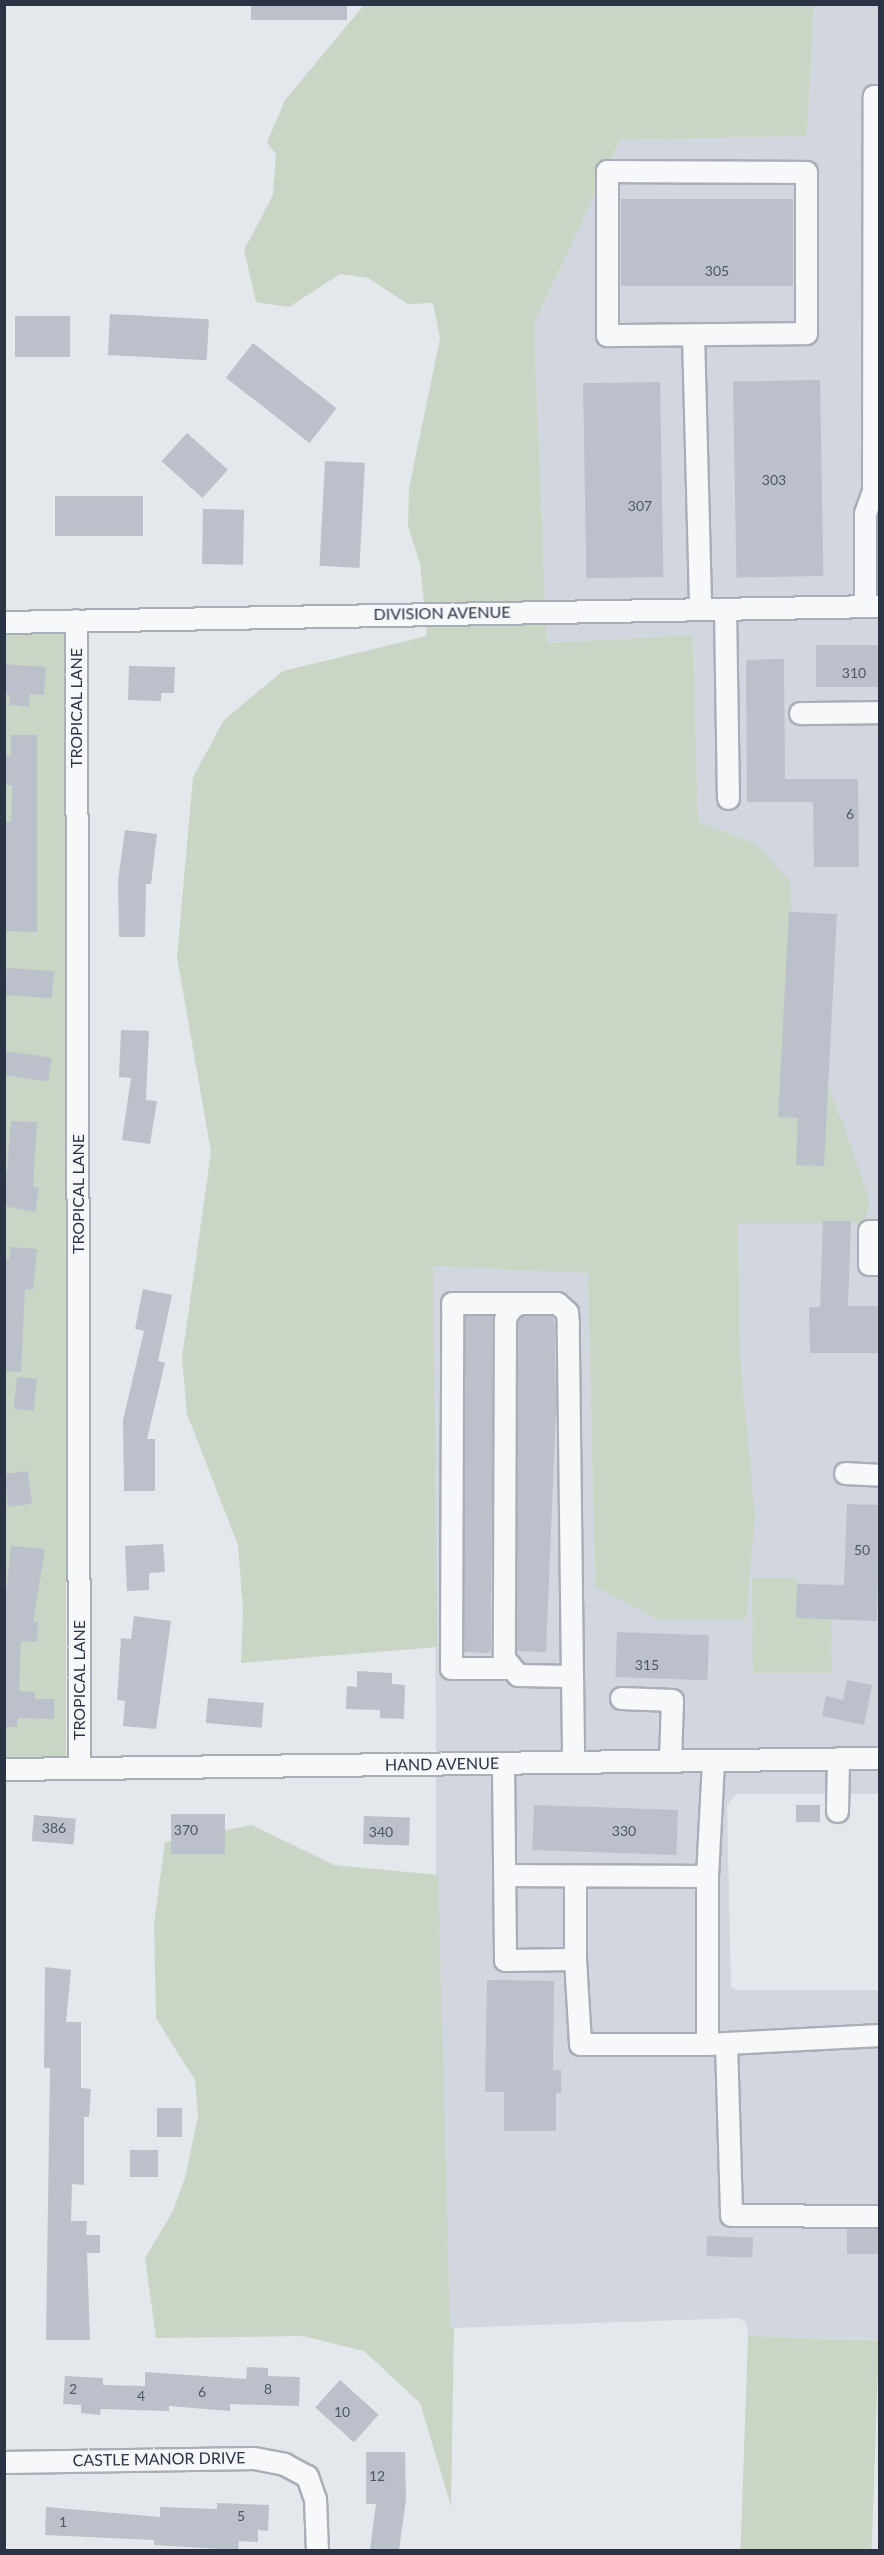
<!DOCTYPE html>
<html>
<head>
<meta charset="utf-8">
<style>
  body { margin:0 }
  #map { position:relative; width:884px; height:2555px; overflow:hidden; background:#e4e7ec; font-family:Lato,sans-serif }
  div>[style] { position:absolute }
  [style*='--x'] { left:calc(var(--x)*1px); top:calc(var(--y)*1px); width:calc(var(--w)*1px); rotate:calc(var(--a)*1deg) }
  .built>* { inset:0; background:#d2d6de }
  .green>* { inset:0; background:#c9d6c5; transform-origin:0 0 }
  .building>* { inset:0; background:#bbc0ca; transform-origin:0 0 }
  .roads { filter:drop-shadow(2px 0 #a9aeb7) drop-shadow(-2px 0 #a9aeb7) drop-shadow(0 2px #a9aeb7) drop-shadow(0 -2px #a9aeb7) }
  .minor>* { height:21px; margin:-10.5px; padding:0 10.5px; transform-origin:10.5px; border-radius:10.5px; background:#f7f8fa }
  span { translate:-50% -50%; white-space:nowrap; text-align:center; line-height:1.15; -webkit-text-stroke:4.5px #f4f6f9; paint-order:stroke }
  .number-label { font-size:14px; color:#4f5766 }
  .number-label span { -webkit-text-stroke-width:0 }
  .street-label { font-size:16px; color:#2b3445 }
  .frame { position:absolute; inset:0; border:6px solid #2b3445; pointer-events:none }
</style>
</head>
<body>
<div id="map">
  <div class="built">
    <i style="clip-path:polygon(814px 5px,879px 5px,879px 595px,545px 601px,534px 324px,620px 140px,807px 136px)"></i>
    <i style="clip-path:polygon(879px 617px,879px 1747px,436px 1753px,433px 1266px,588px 1272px,595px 1586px,740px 1357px,738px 1222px,863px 1223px,841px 1118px,795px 1006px,754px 843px,698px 822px,693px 635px,547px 643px,546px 623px)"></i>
    <i style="clip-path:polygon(879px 1769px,879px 1794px,737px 1794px,727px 1805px,731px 1987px,737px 1990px,879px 1990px,879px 2340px,748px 2336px,746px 2322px,739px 2318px,450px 2328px,436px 1875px,436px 1775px)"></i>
  </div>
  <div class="green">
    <i style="clip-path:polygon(364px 5px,814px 5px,807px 136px,620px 140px,534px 324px,545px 601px,424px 603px,420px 564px,408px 526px,409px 488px,440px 339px,433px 303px,408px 304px,368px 278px,340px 274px,289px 307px,256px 302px,244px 250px,273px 195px,276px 154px,267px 142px,285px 100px)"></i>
    <i style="clip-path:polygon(546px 623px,547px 643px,693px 635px,698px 822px,754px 843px,790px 881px,795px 1006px,841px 1118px,870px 1202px,863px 1223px,738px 1223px,740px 1357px,755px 1517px,746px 1619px,658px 1619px,595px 1586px,588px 1273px,433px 1266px,437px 1647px,241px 1663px,243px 1611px,238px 1545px,187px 1414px,182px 1358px,211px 1152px,177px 957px,193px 777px,224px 720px,283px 671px,427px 636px,426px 624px)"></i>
    <i style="left:66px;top:631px;width:1127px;height:62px;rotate:90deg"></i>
    <i style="clip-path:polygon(752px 1578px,797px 1578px,796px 1618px,831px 1619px,832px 1673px,753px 1673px)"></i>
    <i style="clip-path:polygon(252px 1825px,334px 1865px,438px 1875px,450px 2328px,454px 2328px,451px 2506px,420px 2403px,364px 2351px,303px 2336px,156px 2338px,145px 2258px,172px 2213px,185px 2178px,198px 2116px,195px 2080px,156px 2018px,154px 1924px,165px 1842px)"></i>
    <i style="left:748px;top:2336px;width:131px;height:214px;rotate:2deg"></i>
  </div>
  <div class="building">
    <i style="left:251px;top:4px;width:96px;height:16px"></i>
    <i style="left:793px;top:199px;width:87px;height:172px;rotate:90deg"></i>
    <i style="left:110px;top:314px;width:99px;height:41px;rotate:3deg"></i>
    <i style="left:70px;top:316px;width:41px;height:55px;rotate:90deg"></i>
    <i style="left:253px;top:343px;width:106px;height:44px;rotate:38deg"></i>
    <i style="left:820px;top:380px;width:196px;height:87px;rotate:89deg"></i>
    <i style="left:660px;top:382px;width:195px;height:77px;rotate:89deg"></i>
    <i style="left:187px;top:433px;width:55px;height:38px;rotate:42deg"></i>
    <i style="left:325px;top:461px;width:40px;height:105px;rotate:3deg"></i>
    <i style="left:55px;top:496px;width:88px;height:40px"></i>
    <i style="left:203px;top:509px;width:41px;height:55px;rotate:1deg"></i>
    <i style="left:879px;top:645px;width:42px;height:63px;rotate:90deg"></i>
    <i style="clip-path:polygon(784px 659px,785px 779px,858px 779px,859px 867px,814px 867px,813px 802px,747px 802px,746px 660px)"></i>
    <i style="clip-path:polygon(4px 664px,46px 667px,44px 695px,30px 694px,29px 707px,9px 705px,10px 695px,4px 694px)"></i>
    <i style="clip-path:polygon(129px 666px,175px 667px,174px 693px,161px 693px,161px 701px,128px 700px)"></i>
    <i style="clip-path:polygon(11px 735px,37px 735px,37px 932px,4px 931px,4px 822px,11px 822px,12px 785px,4px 785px,4px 755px,11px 755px)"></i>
    <i style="clip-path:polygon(125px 830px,157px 834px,151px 884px,146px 884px,145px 937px,119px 937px,118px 880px)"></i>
    <i style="clip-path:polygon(789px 912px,837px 914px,824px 1166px,796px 1165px,798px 1118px,778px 1117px)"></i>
    <i style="left:7px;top:968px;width:47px;height:27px;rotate:4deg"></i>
    <i style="clip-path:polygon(121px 1030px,149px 1031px,146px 1100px,157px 1101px,150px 1144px,122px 1140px,131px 1078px,119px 1077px)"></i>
    <i style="left:4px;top:1051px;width:48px;height:24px;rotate:8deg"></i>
    <i style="clip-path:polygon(11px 1121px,37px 1122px,33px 1186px,39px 1188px,35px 1212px,4px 1206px)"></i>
    <i style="clip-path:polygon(823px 1221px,851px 1221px,848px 1306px,879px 1306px,879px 1353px,810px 1353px,809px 1307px,820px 1307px)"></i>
    <i style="clip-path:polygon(11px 1247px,37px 1249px,33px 1290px,25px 1289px,21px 1372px,4px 1371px,4px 1259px,9px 1259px)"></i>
    <i style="clip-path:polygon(143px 1289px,172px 1295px,158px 1361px,165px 1363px,147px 1439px,155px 1439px,155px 1491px,124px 1491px,123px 1420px,144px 1331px,135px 1329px)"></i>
    <i style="clip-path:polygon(465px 1316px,493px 1316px,491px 1650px,487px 1653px,464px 1652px)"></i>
    <i style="clip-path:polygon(523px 1316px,552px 1316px,555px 1325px,556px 1409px,546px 1652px,517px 1651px,518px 1322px)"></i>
    <i style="left:17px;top:1377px;width:20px;height:32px;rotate:6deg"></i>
    <i style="left:28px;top:1471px;width:33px;height:24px;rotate:83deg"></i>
    <i style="clip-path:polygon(847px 1504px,879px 1505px,877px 1621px,796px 1618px,797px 1584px,844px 1585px)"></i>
    <i style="clip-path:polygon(163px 1544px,165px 1572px,149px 1573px,149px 1590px,127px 1591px,125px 1546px)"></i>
    <i style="clip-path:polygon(11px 1546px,45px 1549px,33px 1622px,38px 1622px,37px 1642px,21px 1641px,19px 1691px,35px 1692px,35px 1699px,54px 1699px,54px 1719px,18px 1718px,17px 1727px,4px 1727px,4px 1613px)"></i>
    <i style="clip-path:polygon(134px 1616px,171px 1621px,156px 1729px,123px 1726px,125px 1701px,117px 1700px,121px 1638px,131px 1639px)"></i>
    <i style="left:617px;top:1632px;width:92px;height:45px;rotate:2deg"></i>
    <i style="clip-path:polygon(357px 1671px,392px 1673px,392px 1684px,405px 1685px,404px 1719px,380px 1718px,380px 1710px,346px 1709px,347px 1686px,357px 1687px)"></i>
    <i style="clip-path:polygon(847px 1680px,872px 1685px,864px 1725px,822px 1716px,826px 1696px,843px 1700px)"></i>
    <i style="left:208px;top:1698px;width:56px;height:25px;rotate:5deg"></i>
    <i style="left:534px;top:1805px;width:144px;height:45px;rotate:2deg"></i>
    <i style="left:796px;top:1805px;width:24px;height:17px"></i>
    <i style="left:171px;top:1814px;width:54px;height:40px"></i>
    <i style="left:34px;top:1815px;width:42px;height:26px;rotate:5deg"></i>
    <i style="left:364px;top:1816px;width:46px;height:28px;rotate:2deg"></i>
    <i style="clip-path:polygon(45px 1967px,71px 1970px,66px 2022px,81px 2022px,81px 2088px,91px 2089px,89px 2117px,84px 2117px,84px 2185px,72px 2184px,71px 2221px,87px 2221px,86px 2235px,100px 2235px,100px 2253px,87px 2253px,90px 2340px,46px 2340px,50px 2068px,44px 2068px)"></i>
    <i style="clip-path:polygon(487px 1980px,554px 1981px,553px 2070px,561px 2070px,561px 2093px,556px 2093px,556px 2131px,504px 2131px,504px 2092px,485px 2092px)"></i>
    <i style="left:157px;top:2108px;width:25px;height:29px"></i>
    <i style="left:130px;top:2150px;width:28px;height:27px"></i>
    <i style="left:847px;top:2229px;width:32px;height:25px"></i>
    <i style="left:707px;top:2236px;width:46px;height:20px;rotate:2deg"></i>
    <i style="clip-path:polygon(247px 2367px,268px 2368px,268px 2376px,300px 2377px,299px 2406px,230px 2404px,230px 2411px,169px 2406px,169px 2411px,101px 2409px,100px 2415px,81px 2413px,81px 2405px,63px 2404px,65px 2376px,103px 2378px,103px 2385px,145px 2386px,145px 2372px,246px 2379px)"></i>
    <i style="left:340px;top:2380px;width:52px;height:37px;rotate:42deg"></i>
    <i style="clip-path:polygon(366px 2452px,405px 2452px,406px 2499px,399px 2550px,370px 2550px,376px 2504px,366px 2504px)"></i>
    <i style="clip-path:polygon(217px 2503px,269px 2505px,268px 2531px,258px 2530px,258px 2542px,239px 2541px,238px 2550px,154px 2545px,154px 2540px,45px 2535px,46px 2507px,160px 2517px,160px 2507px,217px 2509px)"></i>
  </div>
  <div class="roads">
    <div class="minor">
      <i style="--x:607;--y:171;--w:199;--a:0.3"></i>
      <i style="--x:806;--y:172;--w:161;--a:90"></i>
      <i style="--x:806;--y:333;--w:199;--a:179.4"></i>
      <i style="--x:607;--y:335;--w:164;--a:-90"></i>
      <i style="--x:693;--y:335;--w:274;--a:88.5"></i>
      <i style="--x:865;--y:606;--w:93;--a:-90"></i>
      <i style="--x:865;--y:513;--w:23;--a:-70"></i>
      <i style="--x:873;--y:491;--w:395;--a:-89.9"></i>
      <i style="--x:874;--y:96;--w:6;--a:0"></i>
      <i style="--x:725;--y:609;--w:189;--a:89.1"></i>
      <i style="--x:76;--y:620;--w:1148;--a:89.85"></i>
      <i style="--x:4;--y:622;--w:876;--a:-1.05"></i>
      <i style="--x:800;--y:713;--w:80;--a:-0.7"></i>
      <i style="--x:880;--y:1231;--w:11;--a:180"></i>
      <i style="--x:869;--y:1231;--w:33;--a:90"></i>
      <i style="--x:869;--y:1264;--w:11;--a:0"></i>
      <i style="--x:845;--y:1473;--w:35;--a:3"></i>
      <i style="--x:509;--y:1668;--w:58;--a:180"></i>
      <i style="--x:451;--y:1668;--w:365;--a:-89.8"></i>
      <i style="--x:452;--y:1303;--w:67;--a:0"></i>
      <i style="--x:621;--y:1698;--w:51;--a:2.2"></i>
      <i style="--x:672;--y:1700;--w:61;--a:91.9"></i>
      <i style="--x:572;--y:1762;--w:15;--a:-86"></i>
      <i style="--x:573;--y:1747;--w:71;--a:-90.8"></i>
      <i style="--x:572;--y:1676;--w:352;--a:-90.7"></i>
      <i style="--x:568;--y:1324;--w:12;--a:-95"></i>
      <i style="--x:567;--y:1312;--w:13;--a:-138"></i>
      <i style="--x:557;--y:1303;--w:38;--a:180"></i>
      <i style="--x:519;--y:1303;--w:11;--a:146"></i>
      <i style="--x:510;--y:1309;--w:11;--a:117"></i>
      <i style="--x:505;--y:1319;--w:339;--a:90.2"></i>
      <i style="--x:504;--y:1658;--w:22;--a:51"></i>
      <i style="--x:518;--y:1675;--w:54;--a:1.1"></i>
      <i style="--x:503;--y:1763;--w:197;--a:89.4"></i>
      <i style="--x:505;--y:1960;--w:70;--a:-0.8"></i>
      <i style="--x:575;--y:1959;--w:85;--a:86.6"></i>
      <i style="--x:580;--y:2044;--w:127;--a:0"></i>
      <i style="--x:707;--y:2044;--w:173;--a:-3"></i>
      <i style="--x:4;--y:1769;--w:876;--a:-0.72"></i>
      <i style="--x:837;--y:1811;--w:53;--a:-88.9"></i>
      <i style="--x:505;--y:1875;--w:202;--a:0.3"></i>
      <i style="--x:575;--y:1959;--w:83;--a:-90"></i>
      <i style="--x:726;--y:2043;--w:172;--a:88.3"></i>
      <i style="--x:731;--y:2215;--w:149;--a:0.4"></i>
      <i style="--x:707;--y:2044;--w:168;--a:-90"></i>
      <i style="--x:707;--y:1876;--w:116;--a:-87"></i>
      <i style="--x:4;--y:2462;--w:250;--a:-0.9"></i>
      <i style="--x:254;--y:2458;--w:31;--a:11"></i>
      <i style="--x:284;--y:2464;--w:26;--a:28"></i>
      <i style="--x:307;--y:2476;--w:24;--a:71"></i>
      <i style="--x:315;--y:2499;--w:51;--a:87.8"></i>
    </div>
  </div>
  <div class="number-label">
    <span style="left:717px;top:271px">305</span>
    <span style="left:774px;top:480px">303</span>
    <span style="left:640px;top:506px">307</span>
    <span style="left:854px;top:673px">310</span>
    <span style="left:850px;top:814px">6</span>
    <span style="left:862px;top:1550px">50</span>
    <span style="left:647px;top:1665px">315</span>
    <span style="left:54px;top:1828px">386</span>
    <span style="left:186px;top:1830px">370</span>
    <span style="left:624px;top:1831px">330</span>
    <span style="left:381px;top:1832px">340</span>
    <span style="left:73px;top:2389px">2</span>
    <span style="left:268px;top:2389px">8</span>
    <span style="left:202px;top:2392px">6</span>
    <span style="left:141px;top:2396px">4</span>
    <span style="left:342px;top:2412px">10</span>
    <span style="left:377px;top:2476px">12</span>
    <span style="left:241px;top:2516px">5</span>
    <span style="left:63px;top:2522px">1</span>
  </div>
  <div class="street-label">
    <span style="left:442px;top:613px;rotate:-1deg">DIVISION AVENUE</span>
    <span style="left:76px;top:708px;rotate:-90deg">TROPICAL LANE</span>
    <span style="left:78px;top:1194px;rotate:-90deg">TROPICAL LANE</span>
    <span style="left:79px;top:1680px;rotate:-90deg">TROPICAL LANE</span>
    <span style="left:442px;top:1764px;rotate:-1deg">HAND AVENUE</span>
    <span style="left:159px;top:2459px;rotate:-1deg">CASTLE MANOR DRIVE</span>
  </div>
  <div class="frame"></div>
</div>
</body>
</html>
